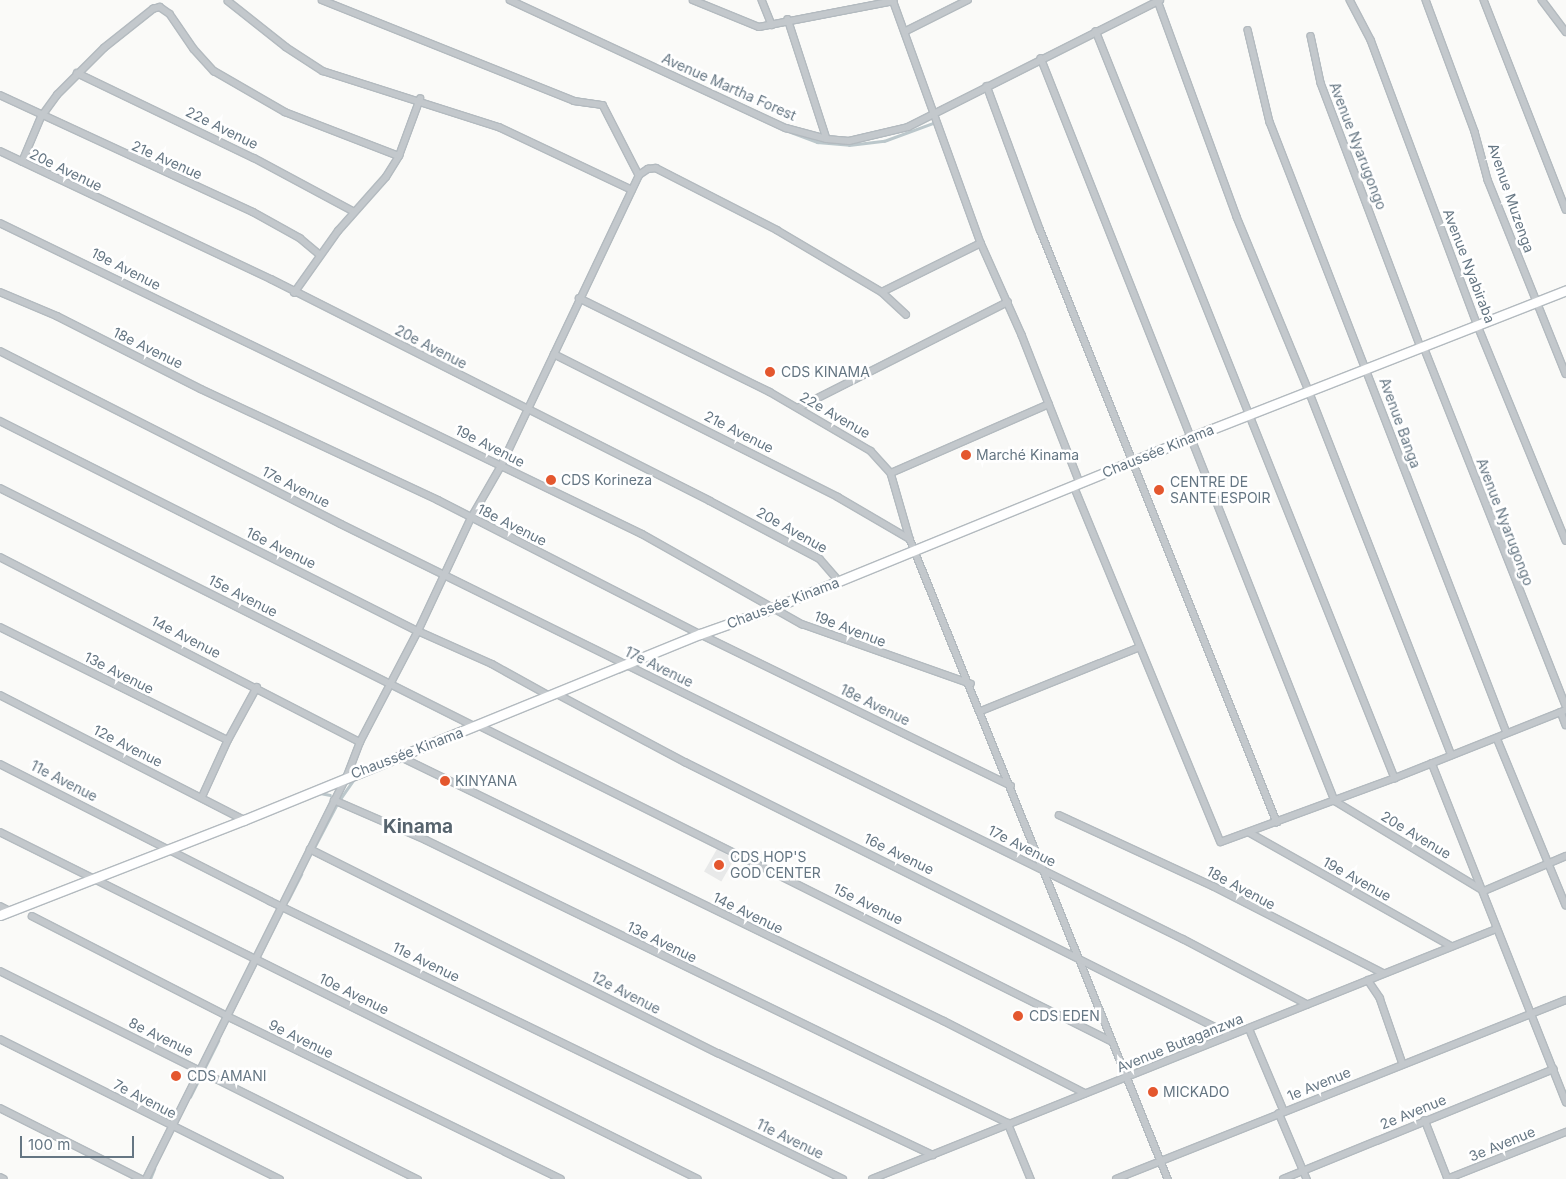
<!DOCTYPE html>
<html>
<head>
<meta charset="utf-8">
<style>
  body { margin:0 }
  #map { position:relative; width:1566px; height:1179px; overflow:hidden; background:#fafaf8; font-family:Inter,sans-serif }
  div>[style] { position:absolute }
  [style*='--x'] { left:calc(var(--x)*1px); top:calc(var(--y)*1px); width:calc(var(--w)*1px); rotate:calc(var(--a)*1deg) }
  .built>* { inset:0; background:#e8e9e9; transform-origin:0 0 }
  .stream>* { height:2.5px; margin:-1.25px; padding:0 1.25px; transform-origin:1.25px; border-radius:1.25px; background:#bbc7cb }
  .roads { filter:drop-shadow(1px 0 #b3babf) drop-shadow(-1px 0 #b3babf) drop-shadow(0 1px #b3babf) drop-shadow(0 -1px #b3babf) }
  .street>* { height:5.5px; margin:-2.75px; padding:0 2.75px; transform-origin:2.75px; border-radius:2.75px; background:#c3c8cc }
  .secondary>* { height:9px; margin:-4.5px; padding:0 4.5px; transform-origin:4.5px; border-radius:4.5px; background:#fff }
  .dots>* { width:14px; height:14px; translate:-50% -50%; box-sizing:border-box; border:2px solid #fff; border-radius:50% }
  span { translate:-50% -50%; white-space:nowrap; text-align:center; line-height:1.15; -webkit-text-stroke:5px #fff; paint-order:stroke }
  .street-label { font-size:14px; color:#657683 }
  .poi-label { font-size:14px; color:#657683 }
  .left { translate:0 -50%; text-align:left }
  .district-label { font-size:19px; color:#57646e; font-weight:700 }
  .scale { position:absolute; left:20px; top:1136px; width:114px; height:22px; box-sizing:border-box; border:2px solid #657683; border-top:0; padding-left:6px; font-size:15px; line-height:18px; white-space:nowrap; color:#657683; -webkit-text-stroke:4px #fff; paint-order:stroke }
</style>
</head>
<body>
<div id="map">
  <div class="built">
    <i style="left:717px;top:849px;width:20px;height:26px;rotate:30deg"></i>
  </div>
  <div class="stream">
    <i style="--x:791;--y:132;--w:28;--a:21"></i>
    <i style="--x:817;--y:142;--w:32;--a:5"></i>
    <i style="--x:849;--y:145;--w:35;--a:-7"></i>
    <i style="--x:884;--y:141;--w:55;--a:-20.1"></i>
    <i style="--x:619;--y:672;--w:13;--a:-23"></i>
    <i style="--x:320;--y:793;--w:10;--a:11"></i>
    <i style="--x:315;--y:846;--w:50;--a:-62.4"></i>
    <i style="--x:338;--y:802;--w:29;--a:-55"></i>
    <i style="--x:288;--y:900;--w:29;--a:-63"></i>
    <i style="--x:190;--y:1097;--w:63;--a:-63.4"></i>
    <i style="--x:150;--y:1179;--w:11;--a:-68"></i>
  </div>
  <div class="roads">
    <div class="street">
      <i style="--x:322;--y:0;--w:271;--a:21.8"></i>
      <i style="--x:574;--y:101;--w:29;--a:8"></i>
      <i style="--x:603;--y:105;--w:79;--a:62.8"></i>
      <i style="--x:510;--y:0;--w:304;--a:24.9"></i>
      <i style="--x:786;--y:128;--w:42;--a:15"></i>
      <i style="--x:827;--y:139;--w:22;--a:5"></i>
      <i style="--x:849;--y:141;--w:61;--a:-13.3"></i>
      <i style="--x:908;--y:127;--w:282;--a:-26.7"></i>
      <i style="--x:693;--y:0;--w:71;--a:22.2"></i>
      <i style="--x:759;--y:27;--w:137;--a:-10.9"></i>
      <i style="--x:762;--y:0;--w:27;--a:68"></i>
      <i style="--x:893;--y:0;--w:258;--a:70.1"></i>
      <i style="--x:981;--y:243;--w:101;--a:66"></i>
      <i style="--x:1022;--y:335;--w:159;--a:68.6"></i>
      <i style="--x:1350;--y:0;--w:45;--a:62.3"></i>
      <i style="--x:1371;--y:40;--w:305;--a:69.5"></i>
      <i style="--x:1478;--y:326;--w:232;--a:67.7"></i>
      <i style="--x:1426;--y:0;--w:141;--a:69.6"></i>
      <i style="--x:1475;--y:132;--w:50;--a:74.8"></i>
      <i style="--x:1488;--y:180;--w:209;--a:68.1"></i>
      <i style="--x:1484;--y:0;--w:225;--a:68.6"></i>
      <i style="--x:1542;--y:0;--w:40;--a:53"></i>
      <i style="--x:228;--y:1;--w:74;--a:38.4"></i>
      <i style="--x:286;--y:47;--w:44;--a:33"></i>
      <i style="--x:323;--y:71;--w:185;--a:17.7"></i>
      <i style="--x:499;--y:127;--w:147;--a:25.3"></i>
      <i style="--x:1158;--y:1;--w:230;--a:69.9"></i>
      <i style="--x:1237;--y:217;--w:188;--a:67.5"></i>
      <i style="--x:1309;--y:391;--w:391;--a:68.6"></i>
      <i style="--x:788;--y:19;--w:126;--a:72"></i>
      <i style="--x:1248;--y:30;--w:95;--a:76.6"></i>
      <i style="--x:1270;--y:122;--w:655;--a:68.8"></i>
      <i style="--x:906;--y:31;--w:69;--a:-26.6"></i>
      <i style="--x:1096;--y:31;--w:805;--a:68.19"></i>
      <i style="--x:1311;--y:36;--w:48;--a:78"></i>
      <i style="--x:1321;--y:83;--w:283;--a:69.3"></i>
      <i style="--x:1041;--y:58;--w:799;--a:68.41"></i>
      <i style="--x:1335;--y:801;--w:174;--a:31.1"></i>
      <i style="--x:1484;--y:891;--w:89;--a:-23.1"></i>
      <i style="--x:77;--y:73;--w:196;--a:25.7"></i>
      <i style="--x:254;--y:158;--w:112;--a:28.2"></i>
      <i style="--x:987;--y:86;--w:153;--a:69.7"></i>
      <i style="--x:1040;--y:229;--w:639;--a:68.22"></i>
      <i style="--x:0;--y:95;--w:279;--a:24.8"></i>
      <i style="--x:253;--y:212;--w:54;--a:29"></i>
      <i style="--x:300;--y:238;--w:26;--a:40"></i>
      <i style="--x:0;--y:151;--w:300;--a:25.3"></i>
      <i style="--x:271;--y:279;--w:492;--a:26.8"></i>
      <i style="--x:710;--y:501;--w:124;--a:27.8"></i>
      <i style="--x:820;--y:559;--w:29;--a:49"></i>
      <i style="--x:22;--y:162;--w:49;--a:-67.1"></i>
      <i style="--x:41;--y:117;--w:27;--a:-54"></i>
      <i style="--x:57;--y:95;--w:66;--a:-45"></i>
      <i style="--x:104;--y:48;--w:63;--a:-38.5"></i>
      <i style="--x:153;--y:9;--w:7;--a:-16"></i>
      <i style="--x:160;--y:7;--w:12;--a:35"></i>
      <i style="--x:170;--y:14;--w:42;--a:55.6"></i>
      <i style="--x:194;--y:49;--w:30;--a:48"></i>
      <i style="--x:214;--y:71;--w:82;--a:30"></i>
      <i style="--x:285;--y:112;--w:122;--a:21.1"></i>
      <i style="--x:0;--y:223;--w:713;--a:25.85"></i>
      <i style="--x:642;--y:534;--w:184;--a:29.4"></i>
      <i style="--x:802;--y:624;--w:179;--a:19.5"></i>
      <i style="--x:0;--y:292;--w:62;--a:22.8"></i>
      <i style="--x:57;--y:316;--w:161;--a:26.9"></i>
      <i style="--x:201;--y:389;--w:262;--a:25.1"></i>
      <i style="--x:438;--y:500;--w:294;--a:27.1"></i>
      <i style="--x:700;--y:634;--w:346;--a:26"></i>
      <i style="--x:882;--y:292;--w:110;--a:-26.3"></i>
      <i style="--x:294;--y:293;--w:76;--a:-54.6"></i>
      <i style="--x:338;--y:231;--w:72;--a:-48.4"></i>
      <i style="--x:386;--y:177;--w:25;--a:-58"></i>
      <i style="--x:399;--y:156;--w:61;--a:-69.8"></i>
      <i style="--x:579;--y:298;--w:213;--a:26.2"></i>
      <i style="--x:770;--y:392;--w:117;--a:30.3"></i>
      <i style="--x:871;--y:451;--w:30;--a:48"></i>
      <i style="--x:891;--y:473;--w:69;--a:73.9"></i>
      <i style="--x:910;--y:539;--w:690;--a:68.04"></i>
      <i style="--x:1424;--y:347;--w:385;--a:68.4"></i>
      <i style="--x:0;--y:351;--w:382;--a:26.9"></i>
      <i style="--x:341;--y:524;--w:939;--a:26.24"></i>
      <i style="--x:1183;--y:939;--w:140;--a:27.7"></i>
      <i style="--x:554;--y:354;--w:318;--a:26.7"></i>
      <i style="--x:838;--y:497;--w:83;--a:30.3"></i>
      <i style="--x:798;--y:408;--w:235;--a:-26.8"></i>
      <i style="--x:0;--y:421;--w:468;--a:26.7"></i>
      <i style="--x:418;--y:631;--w:81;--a:24"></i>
      <i style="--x:492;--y:664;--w:66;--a:28.9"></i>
      <i style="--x:891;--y:473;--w:172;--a:-23.6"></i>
      <i style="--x:1074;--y:486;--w:385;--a:67.6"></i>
      <i style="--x:1221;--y:842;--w:185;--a:-20.2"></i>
      <i style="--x:1395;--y:778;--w:184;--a:-21.7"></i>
      <i style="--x:0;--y:488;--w:530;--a:26.66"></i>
      <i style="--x:0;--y:557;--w:405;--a:27.2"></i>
      <i style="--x:0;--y:627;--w:254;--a:26.4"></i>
      <i style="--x:557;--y:694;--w:145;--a:28"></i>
      <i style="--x:685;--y:762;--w:610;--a:26.57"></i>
      <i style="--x:0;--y:695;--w:274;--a:27.1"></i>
      <i style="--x:981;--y:711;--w:169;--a:-21.9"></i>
      <i style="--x:1561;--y:712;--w:14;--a:69"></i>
      <i style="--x:478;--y:725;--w:707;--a:26.53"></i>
      <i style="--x:1497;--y:738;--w:181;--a:67.6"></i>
      <i style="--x:399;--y:756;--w:606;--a:25.93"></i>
      <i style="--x:944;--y:1021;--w:158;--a:27.1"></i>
      <i style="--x:1432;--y:763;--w:365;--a:68.4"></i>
      <i style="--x:0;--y:764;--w:303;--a:26.9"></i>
      <i style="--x:270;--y:901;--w:637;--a:25.88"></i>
      <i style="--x:202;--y:797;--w:63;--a:-65.5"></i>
      <i style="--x:228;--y:740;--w:60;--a:-61.3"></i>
      <i style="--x:334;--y:800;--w:100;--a:23.5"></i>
      <i style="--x:426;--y:840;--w:647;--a:25.93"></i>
      <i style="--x:1008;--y:1123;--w:61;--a:67.7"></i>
      <i style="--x:1059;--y:815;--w:170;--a:24.8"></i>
      <i style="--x:1213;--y:886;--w:191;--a:27.1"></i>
      <i style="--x:0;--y:832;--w:779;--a:26.43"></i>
      <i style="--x:1250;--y:833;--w:231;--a:29.3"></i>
      <i style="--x:310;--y:849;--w:456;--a:26.6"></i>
      <i style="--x:718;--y:1053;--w:238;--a:25.4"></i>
      <i style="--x:0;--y:906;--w:11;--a:27"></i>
      <i style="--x:32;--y:916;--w:221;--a:27.1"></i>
      <i style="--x:229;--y:1017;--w:369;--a:26"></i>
      <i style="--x:0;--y:971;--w:467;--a:26.5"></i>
      <i style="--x:1368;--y:980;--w:22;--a:56"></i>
      <i style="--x:1380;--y:998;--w:70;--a:70.8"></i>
      <i style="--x:1249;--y:1028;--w:90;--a:67.1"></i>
      <i style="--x:0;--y:1039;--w:313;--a:26.6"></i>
      <i style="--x:0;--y:1108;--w:158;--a:26.7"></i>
      <i style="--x:1279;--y:1113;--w:72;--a:67"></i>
      <i style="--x:1425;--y:1120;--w:63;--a:68.7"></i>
      <i style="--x:0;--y:1177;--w:4;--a:27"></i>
      <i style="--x:146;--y:1179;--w:450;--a:-63.5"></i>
      <i style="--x:347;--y:776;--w:36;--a:-69"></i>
      <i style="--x:360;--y:742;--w:125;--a:-62.4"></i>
      <i style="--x:418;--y:631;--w:125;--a:-64.9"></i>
      <i style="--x:471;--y:518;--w:60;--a:-60"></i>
      <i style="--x:501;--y:466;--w:322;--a:-64.6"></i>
      <i style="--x:639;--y:175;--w:11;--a:-34"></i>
      <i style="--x:648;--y:169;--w:8;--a:-7"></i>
      <i style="--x:656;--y:168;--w:136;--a:27.1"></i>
      <i style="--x:777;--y:230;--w:122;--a:30.6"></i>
      <i style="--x:882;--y:292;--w:33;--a:43"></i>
      <i style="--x:872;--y:1179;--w:672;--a:-21.83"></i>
      <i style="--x:1116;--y:1179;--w:484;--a:-21.7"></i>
      <i style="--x:1283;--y:1179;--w:292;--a:-22.1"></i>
      <i style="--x:1447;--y:1179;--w:128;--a:-21.6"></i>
    </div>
    <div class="secondary">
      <i style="--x:0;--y:915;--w:262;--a:-21.3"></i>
      <i style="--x:244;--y:820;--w:492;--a:-22.2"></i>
      <i style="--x:700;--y:634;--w:77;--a:-19.6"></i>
      <i style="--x:773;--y:608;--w:449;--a:-22.2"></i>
      <i style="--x:1189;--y:438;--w:405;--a:-21.4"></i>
    </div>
  </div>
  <div class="dots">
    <i style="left:770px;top:372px;background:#e4572e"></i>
    <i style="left:966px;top:455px;background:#e4572e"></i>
    <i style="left:551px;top:480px;background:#e4572e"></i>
    <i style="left:1159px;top:490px;background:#e4572e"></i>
    <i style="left:445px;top:781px;background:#e4572e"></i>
    <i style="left:719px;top:865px;background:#e4572e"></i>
    <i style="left:1018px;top:1016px;background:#e4572e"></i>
    <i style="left:176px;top:1076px;background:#e4572e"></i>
    <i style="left:1153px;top:1092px;background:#e4572e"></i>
  </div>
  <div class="street-label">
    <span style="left:729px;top:87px;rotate:24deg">Avenue Martha Forest</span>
    <span style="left:222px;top:128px;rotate:26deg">22e Avenue</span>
    <span style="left:1358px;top:146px;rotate:69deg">Avenue Nyarugongo</span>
    <span style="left:167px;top:160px;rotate:24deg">21e Avenue</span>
    <span style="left:66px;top:170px;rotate:26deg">20e Avenue</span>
    <span style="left:1511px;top:198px;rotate:71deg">Avenue Muzenga</span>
    <span style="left:1469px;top:266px;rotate:69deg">Avenue Nyabiraba</span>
    <span style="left:126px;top:269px;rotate:27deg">19e Avenue</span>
    <span style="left:431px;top:347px;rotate:27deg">20e Avenue</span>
    <span style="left:148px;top:348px;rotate:26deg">18e Avenue</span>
    <span style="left:835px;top:415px;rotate:30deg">22e Avenue</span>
    <span style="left:1400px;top:423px;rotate:70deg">Avenue Banga</span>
    <span style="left:739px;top:432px;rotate:27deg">21e Avenue</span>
    <span style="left:490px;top:446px;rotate:27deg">19e Avenue</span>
    <span style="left:1158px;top:451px;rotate:-22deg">Chaussée Kinama</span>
    <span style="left:296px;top:487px;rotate:27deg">17e Avenue</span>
    <span style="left:1505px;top:522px;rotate:69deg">Avenue Nyarugongo</span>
    <span style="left:512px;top:525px;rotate:27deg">18e Avenue</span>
    <span style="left:792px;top:530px;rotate:29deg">20e Avenue</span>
    <span style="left:281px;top:548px;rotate:26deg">16e Avenue</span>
    <span style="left:243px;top:596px;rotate:27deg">15e Avenue</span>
    <span style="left:783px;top:603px;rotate:-21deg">Chaussée Kinama</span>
    <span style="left:850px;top:629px;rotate:21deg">19e Avenue</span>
    <span style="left:186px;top:637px;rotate:27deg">14e Avenue</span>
    <span style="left:659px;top:667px;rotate:26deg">17e Avenue</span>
    <span style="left:119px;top:673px;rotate:27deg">13e Avenue</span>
    <span style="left:875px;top:705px;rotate:26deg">18e Avenue</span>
    <span style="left:128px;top:746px;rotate:27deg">12e Avenue</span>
    <span style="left:407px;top:753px;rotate:-21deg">Chaussée Kinama</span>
    <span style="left:64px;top:781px;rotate:27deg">11e Avenue</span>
    <span style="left:1416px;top:835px;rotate:31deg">20e Avenue</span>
    <span style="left:1022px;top:846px;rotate:27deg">17e Avenue</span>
    <span style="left:899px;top:854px;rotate:26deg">16e Avenue</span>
    <span style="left:1357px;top:879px;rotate:29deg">19e Avenue</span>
    <span style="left:1241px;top:888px;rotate:28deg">18e Avenue</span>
    <span style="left:868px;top:904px;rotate:26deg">15e Avenue</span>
    <span style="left:748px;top:913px;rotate:26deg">14e Avenue</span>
    <span style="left:662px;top:942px;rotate:26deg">13e Avenue</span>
    <span style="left:426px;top:962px;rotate:26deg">11e Avenue</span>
    <span style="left:626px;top:993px;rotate:27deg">12e Avenue</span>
    <span style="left:354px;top:994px;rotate:26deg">10e Avenue</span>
    <span style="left:161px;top:1037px;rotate:26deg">8e Avenue</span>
    <span style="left:301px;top:1039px;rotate:26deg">9e Avenue</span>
    <span style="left:1180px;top:1043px;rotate:-22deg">Avenue Butaganzwa</span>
    <span style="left:1319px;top:1084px;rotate:-22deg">1e Avenue</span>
    <span style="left:145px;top:1099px;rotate:27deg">7e Avenue</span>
    <span style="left:1413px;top:1112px;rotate:-22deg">2e Avenue</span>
    <span style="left:790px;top:1139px;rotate:26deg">11e Avenue</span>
    <span style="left:1502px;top:1144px;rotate:-22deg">3e Avenue</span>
  </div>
  <div class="poi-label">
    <span class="left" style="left:781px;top:372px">CDS KINAMA</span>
    <span class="left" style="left:976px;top:455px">Marché Kinama</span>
    <span class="left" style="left:561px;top:480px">CDS Korineza</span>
    <span class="left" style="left:1170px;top:490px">CENTRE DE<br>SANTE ESPOIR</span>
    <span class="left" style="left:455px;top:781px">KINYANA</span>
    <span class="left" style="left:730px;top:865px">CDS HOP'S<br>GOD CENTER</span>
    <span class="left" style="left:1029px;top:1016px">CDS EDEN</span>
    <span class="left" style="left:187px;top:1076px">CDS AMANI</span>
    <span class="left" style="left:1163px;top:1092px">MICKADO</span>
  </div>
  <div class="district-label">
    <span style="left:418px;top:827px">Kinama</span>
  </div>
  <div class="scale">100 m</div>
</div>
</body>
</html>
